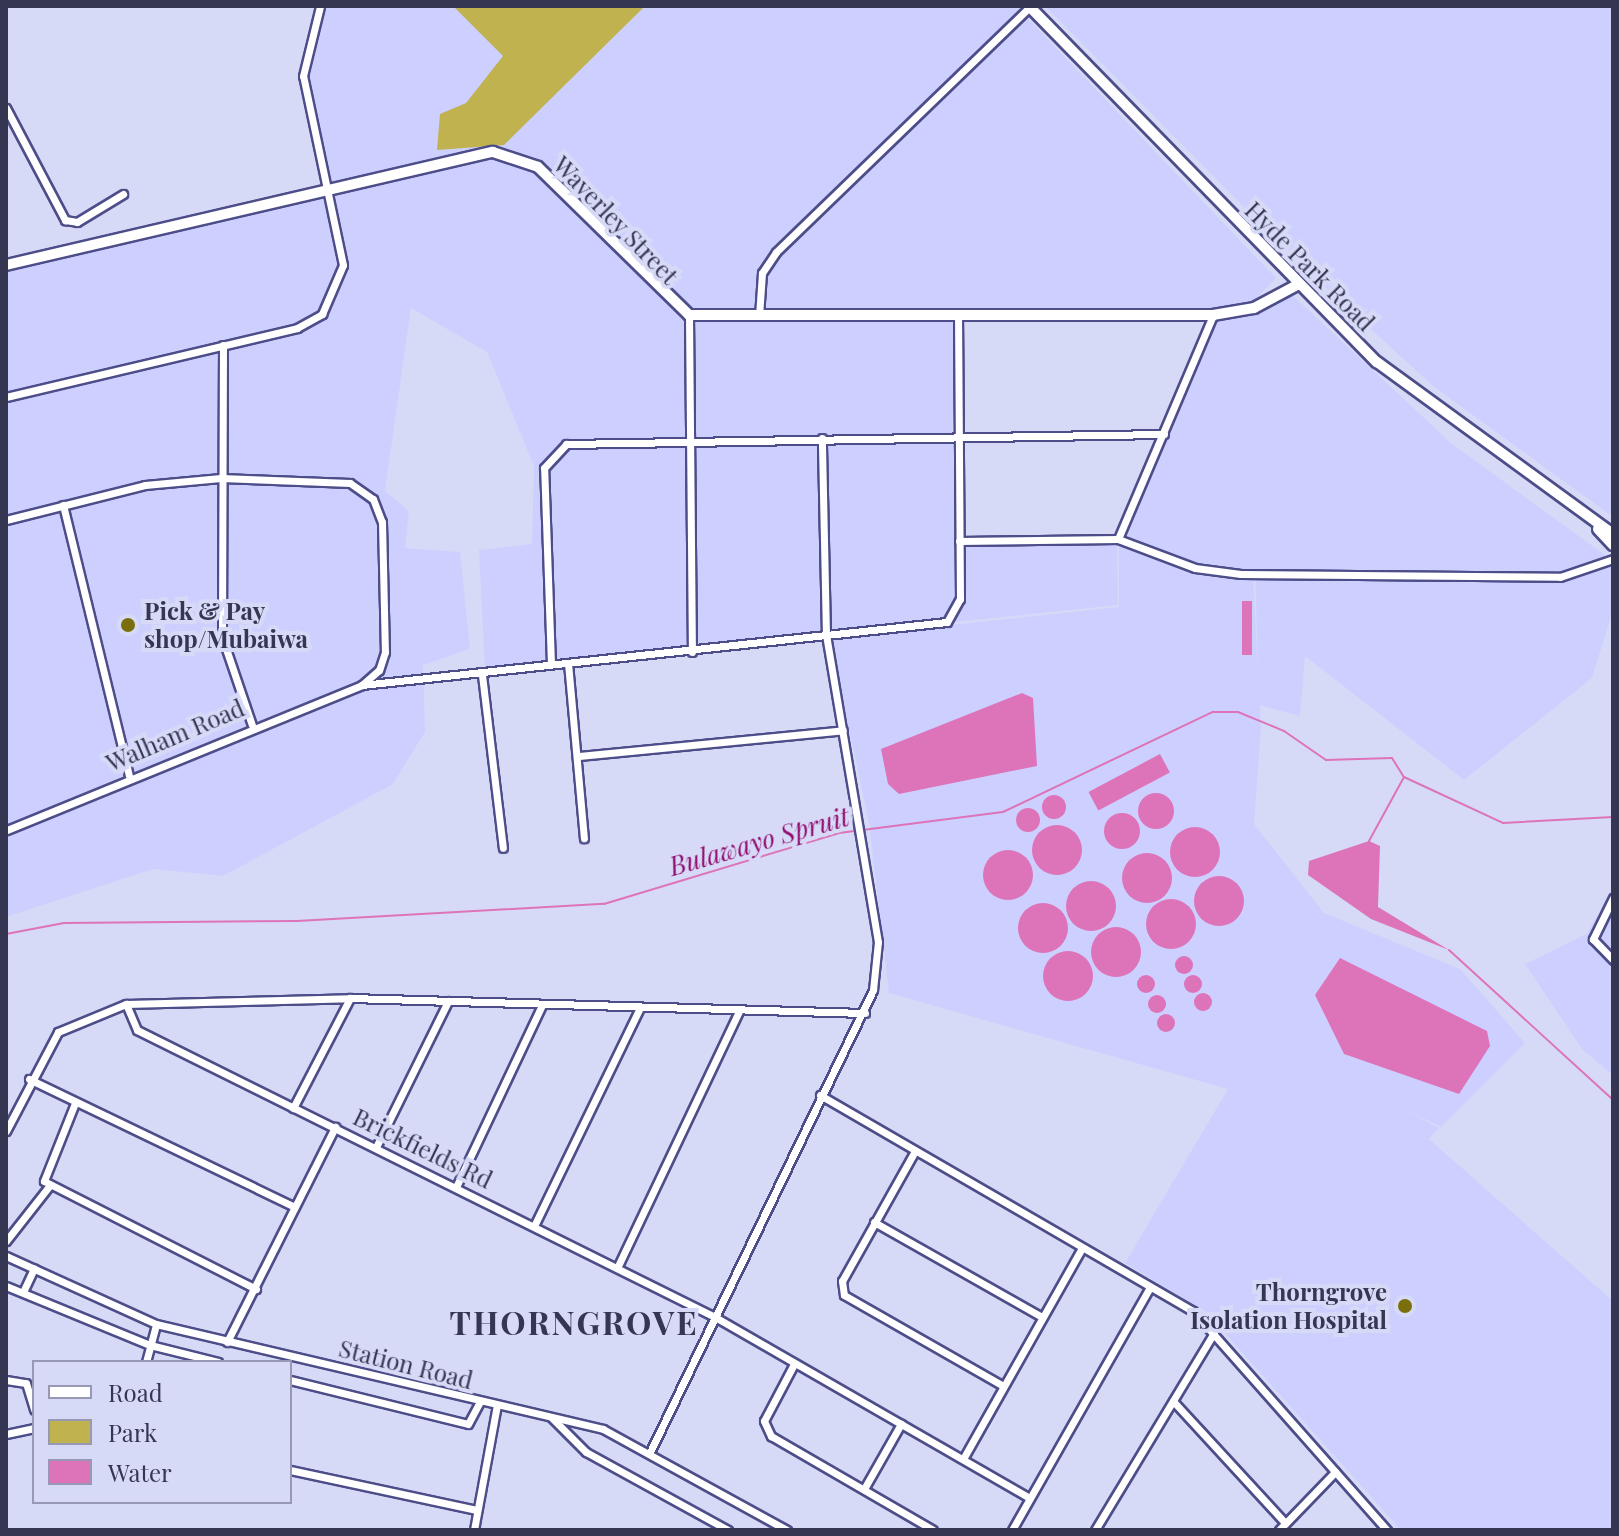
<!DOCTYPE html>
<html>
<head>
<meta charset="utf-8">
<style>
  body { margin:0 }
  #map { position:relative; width:1619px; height:1536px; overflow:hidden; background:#d7daf6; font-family:"Playfair Display",serif }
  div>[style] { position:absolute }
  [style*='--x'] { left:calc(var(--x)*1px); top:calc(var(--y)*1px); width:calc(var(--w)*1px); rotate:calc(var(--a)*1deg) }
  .built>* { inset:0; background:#cdd0ff }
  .green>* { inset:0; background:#bfb24f }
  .water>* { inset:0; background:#dd73b9; transform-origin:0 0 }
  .round { border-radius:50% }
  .stream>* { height:2px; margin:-1px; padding:0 1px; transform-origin:1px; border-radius:1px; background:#dd73b9 }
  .roads { filter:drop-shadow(2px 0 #4d4d89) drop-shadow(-2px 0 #4d4d89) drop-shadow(0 2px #4d4d89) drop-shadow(0 -2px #4d4d89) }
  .street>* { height:7px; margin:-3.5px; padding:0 3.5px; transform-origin:3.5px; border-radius:3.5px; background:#fff }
  .secondary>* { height:10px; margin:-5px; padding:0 5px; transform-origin:5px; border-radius:5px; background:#fff }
  .dots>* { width:22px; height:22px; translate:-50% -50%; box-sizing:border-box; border:4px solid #d7daf6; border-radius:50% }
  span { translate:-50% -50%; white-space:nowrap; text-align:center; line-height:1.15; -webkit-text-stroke:8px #d7daf6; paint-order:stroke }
  .street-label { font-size:24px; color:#353652 }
  .poi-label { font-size:24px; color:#353652; font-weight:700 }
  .left { translate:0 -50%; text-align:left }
  .right { translate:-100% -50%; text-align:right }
  .water-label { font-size:26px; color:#920c71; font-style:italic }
  .district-label { font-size:32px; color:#353652; font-weight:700; letter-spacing:2px }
  .frame { position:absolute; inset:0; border:8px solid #353652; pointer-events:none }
  .legend { position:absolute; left:32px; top:1360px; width:260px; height:144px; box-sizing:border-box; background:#d7daf6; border:2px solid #9698b4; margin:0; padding:10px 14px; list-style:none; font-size:24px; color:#353652 }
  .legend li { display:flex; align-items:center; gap:16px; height:40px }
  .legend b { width:40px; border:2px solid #9698b4 }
</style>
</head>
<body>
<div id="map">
  <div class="built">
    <i style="clip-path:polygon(323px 6px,1016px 6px,1276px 278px,1247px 308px,958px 314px,952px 434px,958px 541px,1117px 541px,1118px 605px,485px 671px,479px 550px,532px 544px,534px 466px,487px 352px,411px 308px,385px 491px,409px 511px,405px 548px,460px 552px,470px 649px,423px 665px,425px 732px,393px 784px,223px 876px,153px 869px,6px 917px,6px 269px,330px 189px,306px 83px)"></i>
    <i style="clip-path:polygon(1045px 6px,1613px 6px,1613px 517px,1433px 386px,1306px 270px)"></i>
    <i style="clip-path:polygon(1290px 293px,1451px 443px,1613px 561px,1613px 610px,1592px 678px,1464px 780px,1305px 656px,1300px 716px,1259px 705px,1255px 570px,1205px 568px,1120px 538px,1215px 319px,1249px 316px)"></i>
    <i style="clip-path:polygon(1119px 543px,1193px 571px,1253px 577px,1261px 727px,1254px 824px,1324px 913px,1460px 969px,1525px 1043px,1441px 1127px,1406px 1110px,1439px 1128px,1429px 1139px,1613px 1301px,1613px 1530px,1401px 1530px,1205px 1311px,1125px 1263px,1228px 1089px,889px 993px,869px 823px,830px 638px,1119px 607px)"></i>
    <i style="clip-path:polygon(1613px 887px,1613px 1075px,1582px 1049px,1525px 964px,1587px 934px)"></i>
  </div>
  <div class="green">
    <i style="clip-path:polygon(453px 6px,645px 6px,504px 145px,437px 150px,440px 114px,466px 103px,503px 56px)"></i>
  </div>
  <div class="water">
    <i style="left:1242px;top:601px;width:10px;height:54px"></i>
    <i style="clip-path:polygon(1022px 693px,1033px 698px,1037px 766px,899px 794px,888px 784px,881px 749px)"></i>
    <i style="left:1160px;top:754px;width:21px;height:81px;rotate:62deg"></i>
    <i class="round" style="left:1138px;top:793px;width:36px;height:36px"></i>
    <i class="round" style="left:1042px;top:795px;width:24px;height:24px"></i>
    <i class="round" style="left:1016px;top:808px;width:24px;height:24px"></i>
    <i class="round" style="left:1104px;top:813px;width:36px;height:36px"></i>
    <i class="round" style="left:1032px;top:825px;width:50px;height:50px"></i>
    <i class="round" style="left:1170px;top:827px;width:50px;height:50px"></i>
    <i style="clip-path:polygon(1369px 841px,1380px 846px,1378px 907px,1449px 950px,1371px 919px,1308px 875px,1309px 861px)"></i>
    <i class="round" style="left:983px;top:850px;width:50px;height:50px"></i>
    <i class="round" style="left:1122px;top:853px;width:50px;height:50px"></i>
    <i class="round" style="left:1194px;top:876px;width:50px;height:50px"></i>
    <i class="round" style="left:1066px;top:881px;width:50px;height:50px"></i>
    <i class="round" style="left:1146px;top:899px;width:50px;height:50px"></i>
    <i class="round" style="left:1018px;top:903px;width:50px;height:50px"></i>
    <i class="round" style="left:1091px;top:927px;width:50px;height:50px"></i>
    <i class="round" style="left:1043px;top:951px;width:50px;height:50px"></i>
    <i class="round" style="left:1175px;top:956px;width:18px;height:18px"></i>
    <i style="clip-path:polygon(1340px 958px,1487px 1031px,1490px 1046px,1459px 1094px,1344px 1054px,1315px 995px)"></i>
    <i class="round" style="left:1137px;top:975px;width:18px;height:18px"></i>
    <i class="round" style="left:1184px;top:975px;width:18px;height:18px"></i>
    <i class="round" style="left:1194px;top:993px;width:18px;height:18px"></i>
    <i class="round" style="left:1148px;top:995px;width:18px;height:18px"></i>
    <i class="round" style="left:1157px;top:1014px;width:18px;height:18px"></i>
  </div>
  <div class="stream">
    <i style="--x:1369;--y:841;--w:73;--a:-61.3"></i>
    <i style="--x:6;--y:934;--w:59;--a:-10.7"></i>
    <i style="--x:64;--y:923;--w:233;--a:-0.5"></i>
    <i style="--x:297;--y:921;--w:307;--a:-3.2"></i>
    <i style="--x:604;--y:904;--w:245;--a:-16.8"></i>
    <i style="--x:839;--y:833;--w:165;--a:-7.3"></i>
    <i style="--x:1003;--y:812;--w:233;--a:-25.5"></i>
    <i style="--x:1213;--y:712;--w:25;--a:0"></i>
    <i style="--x:1238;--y:712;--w:50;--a:22.4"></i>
    <i style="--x:1284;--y:731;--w:51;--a:34.6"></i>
    <i style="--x:1326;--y:760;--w:66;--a:-1.7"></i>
    <i style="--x:1392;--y:758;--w:22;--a:58"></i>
    <i style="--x:1404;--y:777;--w:109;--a:24.9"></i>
    <i style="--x:1503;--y:823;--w:110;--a:-3.1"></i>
    <i style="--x:1449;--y:950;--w:222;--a:42.4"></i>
  </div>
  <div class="roads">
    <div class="street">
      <i style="--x:6;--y:108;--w:127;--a:62.2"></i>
      <i style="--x:65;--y:220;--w:12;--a:9"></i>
      <i style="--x:77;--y:222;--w:54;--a:-31.3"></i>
      <i style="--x:689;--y:315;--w:337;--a:89.5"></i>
      <i style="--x:759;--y:316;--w:43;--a:-86"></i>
      <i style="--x:762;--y:273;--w:25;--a:-56"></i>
      <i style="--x:776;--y:252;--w:353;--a:-44"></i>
      <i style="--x:223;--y:345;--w:292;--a:90.2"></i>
      <i style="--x:222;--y:637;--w:93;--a:71.2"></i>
      <i style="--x:6;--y:397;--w:299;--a:-13.3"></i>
      <i style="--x:297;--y:328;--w:29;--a:-29"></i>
      <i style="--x:322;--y:314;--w:53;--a:-66.8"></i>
      <i style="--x:343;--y:265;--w:193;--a:-101.9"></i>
      <i style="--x:303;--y:76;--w:72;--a:-76.3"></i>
      <i style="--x:63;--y:505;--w:278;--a:76.3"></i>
      <i style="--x:6;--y:520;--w:143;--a:-14.1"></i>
      <i style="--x:145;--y:485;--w:76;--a:-5.3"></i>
      <i style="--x:221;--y:478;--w:129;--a:2.2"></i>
      <i style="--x:350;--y:483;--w:28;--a:35"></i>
      <i style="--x:373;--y:499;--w:25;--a:69"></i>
      <i style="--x:382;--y:522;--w:130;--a:88.7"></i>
      <i style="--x:385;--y:652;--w:19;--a:108"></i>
      <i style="--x:379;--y:670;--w:23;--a:139"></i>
      <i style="--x:362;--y:685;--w:384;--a:157.8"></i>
      <i style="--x:1118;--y:539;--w:243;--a:-67"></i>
      <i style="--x:959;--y:541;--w:159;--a:-0.7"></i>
      <i style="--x:1118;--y:539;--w:82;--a:20.6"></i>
      <i style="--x:1195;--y:568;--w:46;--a:7.4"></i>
      <i style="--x:1241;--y:574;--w:319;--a:0.5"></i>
      <i style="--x:1560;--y:577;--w:56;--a:-18.8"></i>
      <i style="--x:568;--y:663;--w:176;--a:84.8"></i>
      <i style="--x:551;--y:664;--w:196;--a:-92"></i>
      <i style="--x:544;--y:468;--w:33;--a:-47"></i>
      <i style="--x:566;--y:444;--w:598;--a:-0.96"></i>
      <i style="--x:482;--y:675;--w:174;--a:83.1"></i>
      <i style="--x:362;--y:685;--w:588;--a:-6.15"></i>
      <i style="--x:947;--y:622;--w:26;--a:-61"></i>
      <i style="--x:960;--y:599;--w:283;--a:-90.4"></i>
      <i style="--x:580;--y:756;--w:264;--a:-5.6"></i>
      <i style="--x:1613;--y:898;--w:46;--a:116"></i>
      <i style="--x:1593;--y:939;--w:29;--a:46"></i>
      <i style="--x:126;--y:1004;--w:28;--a:67"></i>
      <i style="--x:137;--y:1030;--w:645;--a:26.41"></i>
      <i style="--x:715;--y:1317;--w:363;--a:29.9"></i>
      <i style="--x:29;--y:1079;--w:293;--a:25.7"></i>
      <i style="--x:820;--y:1095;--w:431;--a:30.1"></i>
      <i style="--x:1193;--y:1311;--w:293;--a:48.5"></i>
      <i style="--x:75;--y:1103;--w:84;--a:111.7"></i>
      <i style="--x:44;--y:1181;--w:238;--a:27"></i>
      <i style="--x:293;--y:1108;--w:124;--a:-62.6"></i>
      <i style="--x:6;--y:1131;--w:112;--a:-62.3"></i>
      <i style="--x:58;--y:1032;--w:74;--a:-22.4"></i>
      <i style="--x:126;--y:1004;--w:224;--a:-1.5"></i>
      <i style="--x:350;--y:998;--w:515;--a:1.67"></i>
      <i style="--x:376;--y:1147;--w:163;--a:-63.7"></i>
      <i style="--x:915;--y:1151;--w:149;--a:119.3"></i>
      <i style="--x:842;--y:1281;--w:14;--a:82"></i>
      <i style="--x:844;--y:1295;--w:182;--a:29.7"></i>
      <i style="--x:456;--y:1187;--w:201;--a:-64.7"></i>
      <i style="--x:874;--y:1222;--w:191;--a:29.5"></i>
      <i style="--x:534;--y:1226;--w:242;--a:-64.1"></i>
      <i style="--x:6;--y:1241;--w:71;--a:-51.8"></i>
      <i style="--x:6;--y:1256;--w:165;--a:24.4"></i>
      <i style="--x:156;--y:1324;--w:459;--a:13.2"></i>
      <i style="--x:603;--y:1429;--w:210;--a:28.8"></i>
      <i style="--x:618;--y:1266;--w:284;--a:-64.6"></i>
      <i style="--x:6;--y:1286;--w:156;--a:22.3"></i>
      <i style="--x:150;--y:1345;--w:70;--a:14"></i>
      <i style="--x:23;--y:1292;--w:26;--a:-65"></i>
      <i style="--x:227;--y:1342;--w:241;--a:-63.3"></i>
      <i style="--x:146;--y:1362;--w:39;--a:-75"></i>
      <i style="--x:794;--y:1364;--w:64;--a:117.8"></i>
      <i style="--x:764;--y:1421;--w:17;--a:65"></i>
      <i style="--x:771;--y:1436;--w:187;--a:30.1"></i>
      <i style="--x:6;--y:1380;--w:20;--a:9"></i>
      <i style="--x:26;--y:1383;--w:28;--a:73"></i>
      <i style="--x:290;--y:1380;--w:183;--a:13.9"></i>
      <i style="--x:468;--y:1424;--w:24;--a:-62"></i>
      <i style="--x:1173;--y:1401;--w:166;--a:47.4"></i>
      <i style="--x:552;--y:1418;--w:48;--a:45"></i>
      <i style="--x:586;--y:1452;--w:162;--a:28.8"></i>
      <i style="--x:6;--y:1434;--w:29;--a:-12"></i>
      <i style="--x:650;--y:1452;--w:513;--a:-64.23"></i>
      <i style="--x:873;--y:990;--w:48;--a:-84.1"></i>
      <i style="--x:878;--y:942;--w:310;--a:-99.6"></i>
      <i style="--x:826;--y:636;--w:198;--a:-91.2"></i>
      <i style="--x:963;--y:1459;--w:242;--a:-60.6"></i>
      <i style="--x:290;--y:1470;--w:191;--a:12.1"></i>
      <i style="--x:864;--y:1489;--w:75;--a:-60.4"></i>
      <i style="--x:474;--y:1530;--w:127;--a:-79.6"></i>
      <i style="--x:1012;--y:1530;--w:279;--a:-60.4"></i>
      <i style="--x:1095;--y:1530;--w:230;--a:-58.9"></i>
      <i style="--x:1279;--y:1530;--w:81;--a:-46"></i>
    </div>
    <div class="secondary">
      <i style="--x:1029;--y:6;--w:498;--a:45.7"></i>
      <i style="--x:1377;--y:362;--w:292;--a:36.1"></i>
      <i style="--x:6;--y:265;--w:500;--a:-13.1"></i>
      <i style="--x:493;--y:152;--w:47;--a:18.4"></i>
      <i style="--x:538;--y:167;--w:211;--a:44.4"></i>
      <i style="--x:689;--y:315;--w:524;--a:0"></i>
      <i style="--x:1213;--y:315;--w:42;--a:-9.7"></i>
      <i style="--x:1254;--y:308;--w:51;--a:-28.1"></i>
      <i style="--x:1598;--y:529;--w:22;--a:47"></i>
    </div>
  </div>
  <div class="dots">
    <i style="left:128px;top:625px;background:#7b6f0d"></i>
    <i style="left:1405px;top:1306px;background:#7b6f0d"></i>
  </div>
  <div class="street-label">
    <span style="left:616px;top:220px;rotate:46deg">Waverley Street</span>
    <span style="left:1310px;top:266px;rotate:45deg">Hyde Park Road</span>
    <span style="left:175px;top:735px;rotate:-23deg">Walham Road</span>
    <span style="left:423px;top:1148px;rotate:26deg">Brickfields Rd</span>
    <span style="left:406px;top:1364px;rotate:14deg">Station Road</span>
  </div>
  <div class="poi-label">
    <span class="left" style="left:144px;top:625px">Pick &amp; Pay<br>shop/Mubaiwa</span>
    <span class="right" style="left:1387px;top:1306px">Thorngrove<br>Isolation Hospital</span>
  </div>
  <div class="water-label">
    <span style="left:759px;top:841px;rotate:-16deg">Bulawayo Spruit</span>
  </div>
  <div class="district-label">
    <span style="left:574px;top:1322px">THORNGROVE</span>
  </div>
  <div class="frame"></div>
  <ul class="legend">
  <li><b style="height:10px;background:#fff"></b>Road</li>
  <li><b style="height:22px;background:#bfb24f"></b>Park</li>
  <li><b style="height:22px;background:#dd73b9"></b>Water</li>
  </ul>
</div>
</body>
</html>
